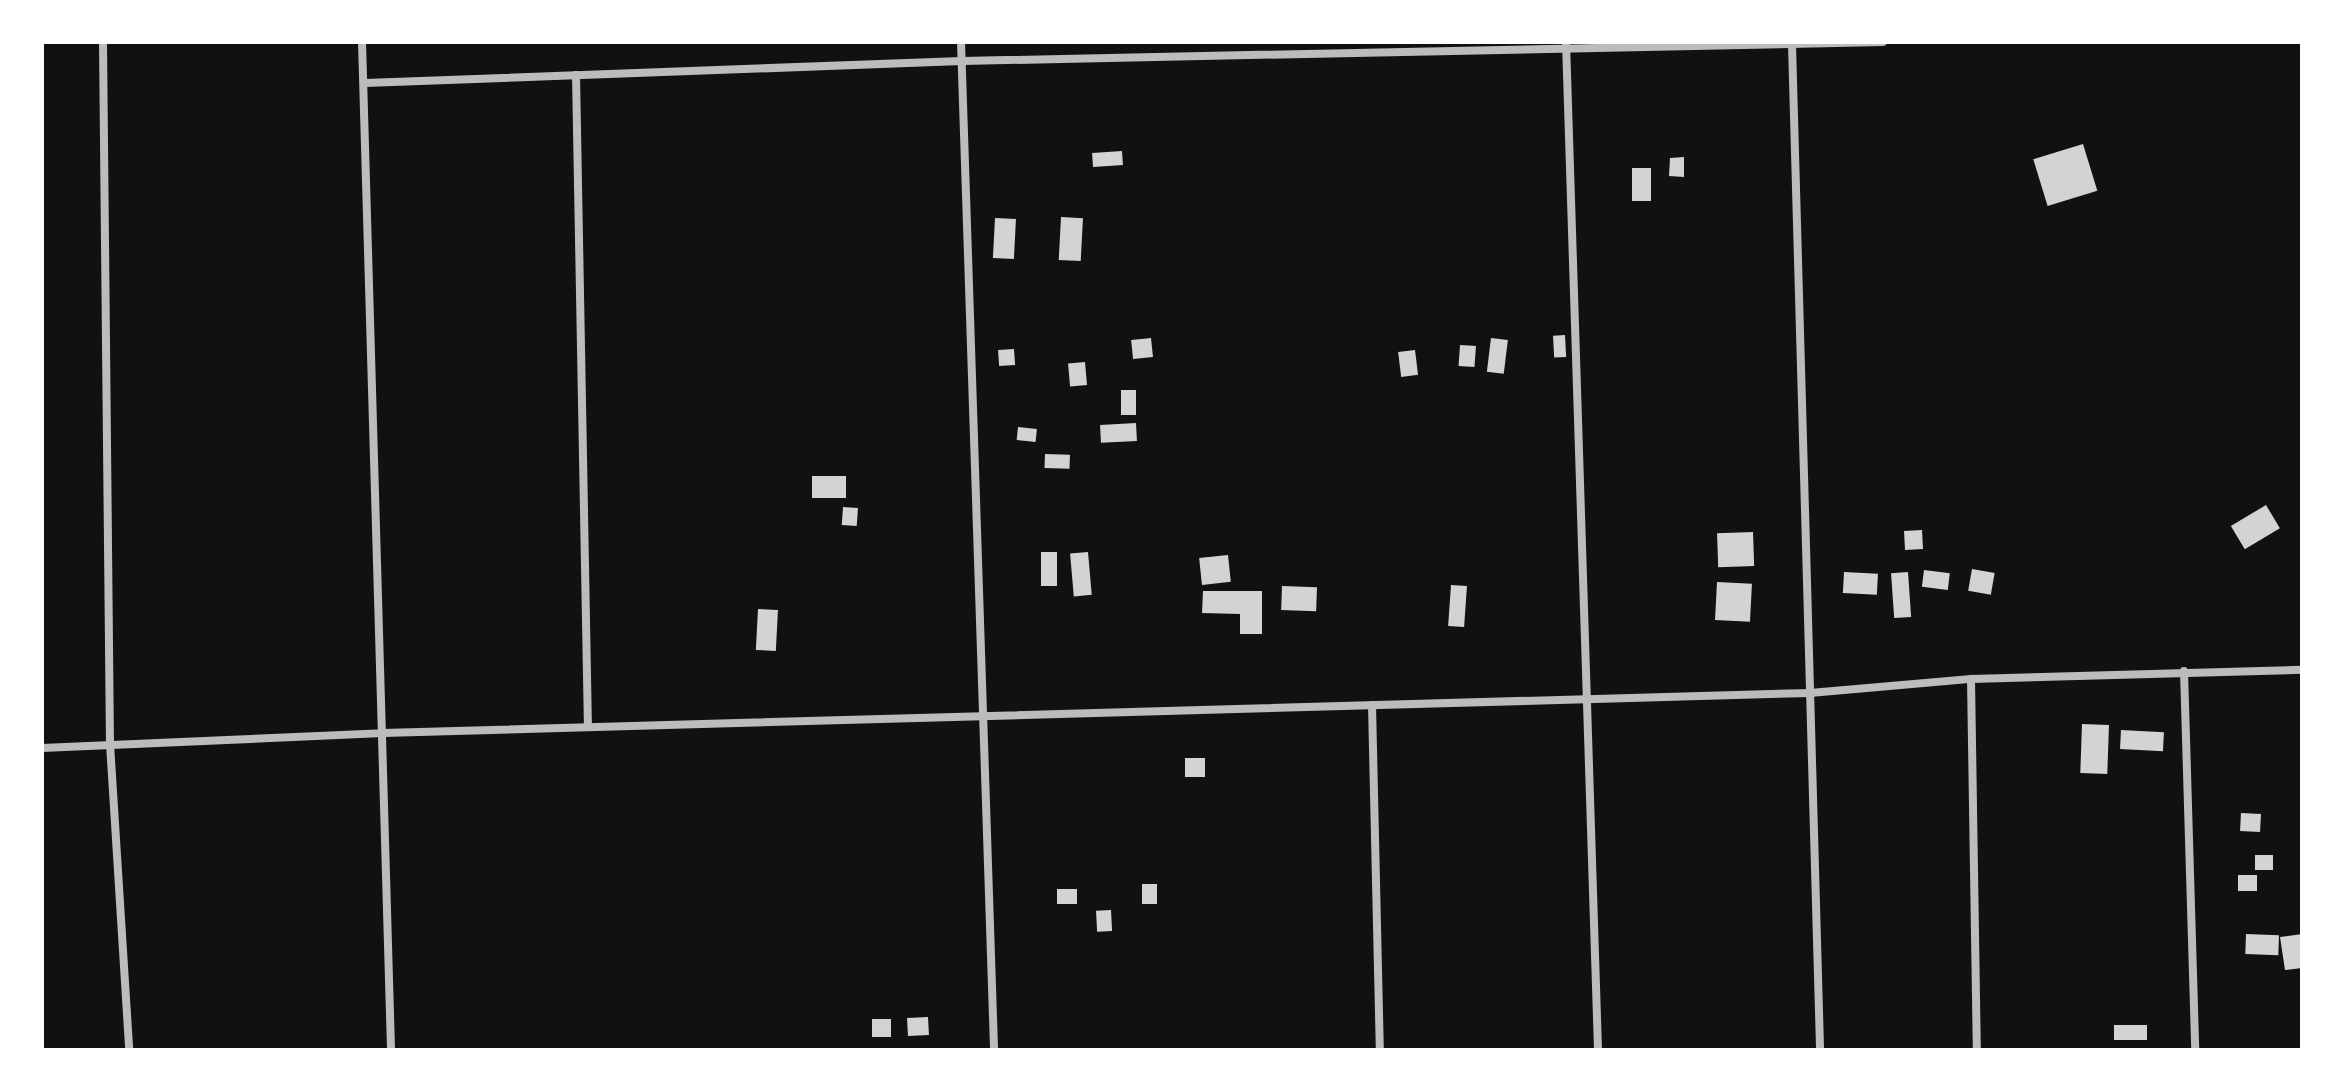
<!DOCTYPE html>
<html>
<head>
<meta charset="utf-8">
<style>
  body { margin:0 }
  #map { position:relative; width:2344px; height:1092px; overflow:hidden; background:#111; font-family:Commissioner,sans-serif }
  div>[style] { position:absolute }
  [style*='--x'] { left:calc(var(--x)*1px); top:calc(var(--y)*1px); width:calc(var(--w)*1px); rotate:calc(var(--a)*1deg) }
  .building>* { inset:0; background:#d3d3d3; transform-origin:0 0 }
  .minor>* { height:8px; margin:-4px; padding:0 4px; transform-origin:4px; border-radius:4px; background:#bcbcbc }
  span { translate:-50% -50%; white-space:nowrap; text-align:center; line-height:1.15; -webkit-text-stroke:8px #fff; paint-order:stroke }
  .frame { position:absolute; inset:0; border:44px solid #fff; pointer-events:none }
</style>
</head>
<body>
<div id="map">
  <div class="building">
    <i style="left:2083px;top:144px;width:49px;height:52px;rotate:73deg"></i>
    <i style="left:1122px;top:151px;width:14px;height:30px;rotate:86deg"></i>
    <i style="clip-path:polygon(1684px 157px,1684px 177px,1669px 176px,1670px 158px)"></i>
    <i style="left:1632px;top:168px;width:19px;height:33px"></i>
    <i style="left:1061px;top:217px;width:22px;height:43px;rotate:3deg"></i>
    <i style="left:995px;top:218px;width:21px;height:40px;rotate:3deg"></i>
    <i style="left:1565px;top:335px;width:22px;height:12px;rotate:87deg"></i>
    <i style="left:1151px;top:338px;width:19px;height:20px;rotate:84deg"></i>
    <i style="left:1491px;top:338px;width:17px;height:34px;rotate:7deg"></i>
    <i style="left:1460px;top:345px;width:16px;height:21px;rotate:4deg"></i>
    <i style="left:1014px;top:349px;width:16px;height:16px;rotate:86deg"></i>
    <i style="left:1415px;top:350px;width:25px;height:17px;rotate:83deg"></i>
    <i style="left:1085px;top:362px;width:23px;height:17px;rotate:85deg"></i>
    <i style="left:1121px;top:390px;width:15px;height:25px"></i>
    <i style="left:1136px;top:423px;width:18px;height:36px;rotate:87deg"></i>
    <i style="left:1018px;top:427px;width:19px;height:13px;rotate:6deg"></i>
    <i style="left:1045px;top:454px;width:25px;height:14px;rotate:2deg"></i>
    <i style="left:812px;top:476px;width:34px;height:22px"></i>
    <i style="left:2266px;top:505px;width:27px;height:41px;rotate:59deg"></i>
    <i style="left:843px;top:507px;width:15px;height:18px;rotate:4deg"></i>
    <i style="left:1922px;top:530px;width:19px;height:18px;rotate:87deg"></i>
    <i style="left:1753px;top:532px;width:34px;height:36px;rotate:88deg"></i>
    <i style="left:1041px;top:552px;width:16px;height:34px"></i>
    <i style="left:1088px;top:552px;width:43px;height:18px;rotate:85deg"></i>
    <i style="left:1228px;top:555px;width:27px;height:29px;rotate:84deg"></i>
    <i style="left:1972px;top:569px;width:23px;height:22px;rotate:10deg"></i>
    <i style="left:1924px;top:570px;width:26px;height:17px;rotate:7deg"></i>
    <i style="left:1844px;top:572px;width:34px;height:21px;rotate:3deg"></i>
    <i style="left:1908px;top:572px;width:45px;height:17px;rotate:86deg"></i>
    <i style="left:1717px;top:582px;width:35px;height:38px;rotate:3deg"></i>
    <i style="left:1451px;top:585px;width:16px;height:41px;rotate:4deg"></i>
    <i style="left:1282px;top:586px;width:35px;height:24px;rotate:2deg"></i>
    <i style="clip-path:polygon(1203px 591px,1262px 591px,1262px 634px,1240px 634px,1240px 614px,1202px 613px)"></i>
    <i style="left:758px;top:609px;width:20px;height:41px;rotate:3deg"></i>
    <i style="left:2082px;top:724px;width:27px;height:49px;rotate:2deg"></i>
    <i style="left:2121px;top:730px;width:43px;height:19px;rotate:3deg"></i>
    <i style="left:1205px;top:758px;width:19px;height:20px;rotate:90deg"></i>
    <i style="left:2241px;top:813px;width:20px;height:18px;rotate:3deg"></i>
    <i style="left:2255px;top:855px;width:18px;height:15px"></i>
    <i style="left:2238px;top:875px;width:19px;height:16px"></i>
    <i style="left:1142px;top:884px;width:15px;height:20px"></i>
    <i style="left:1057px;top:889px;width:20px;height:15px"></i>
    <i style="left:1111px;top:910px;width:21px;height:15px;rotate:87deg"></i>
    <i style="left:2246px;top:934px;width:33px;height:20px;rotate:2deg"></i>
    <i style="clip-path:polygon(2302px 934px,2302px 968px,2285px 970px,2280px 937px)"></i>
    <i style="left:928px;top:1017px;width:18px;height:21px;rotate:87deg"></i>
    <i style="left:872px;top:1019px;width:19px;height:18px"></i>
    <i style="left:2114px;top:1025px;width:33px;height:15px"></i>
  </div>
  <div class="minor">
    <i style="--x:103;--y:42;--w:702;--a:89.43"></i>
    <i style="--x:110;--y:744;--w:307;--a:86.4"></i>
    <i style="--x:362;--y:42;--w:1008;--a:88.35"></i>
    <i style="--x:961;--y:42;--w:1009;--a:88.12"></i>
    <i style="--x:1566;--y:42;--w:1009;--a:88.18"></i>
    <i style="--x:1792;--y:45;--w:1005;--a:88.4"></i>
    <i style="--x:576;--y:75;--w:652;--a:88.95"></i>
    <i style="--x:365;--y:83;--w:597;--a:-2.11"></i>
    <i style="--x:962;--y:61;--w:921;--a:-1.18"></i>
    <i style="--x:2184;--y:671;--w:379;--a:88.3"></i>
    <i style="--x:1971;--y:679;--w:371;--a:89.1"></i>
    <i style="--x:1372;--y:705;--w:345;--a:88.7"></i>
    <i style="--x:42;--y:748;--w:341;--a:-2.5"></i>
    <i style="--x:383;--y:733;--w:1428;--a:-1.61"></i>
    <i style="--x:1810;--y:693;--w:162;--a:-5"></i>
    <i style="--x:1971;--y:679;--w:331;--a:-1.6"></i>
  </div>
  <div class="frame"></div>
</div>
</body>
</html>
